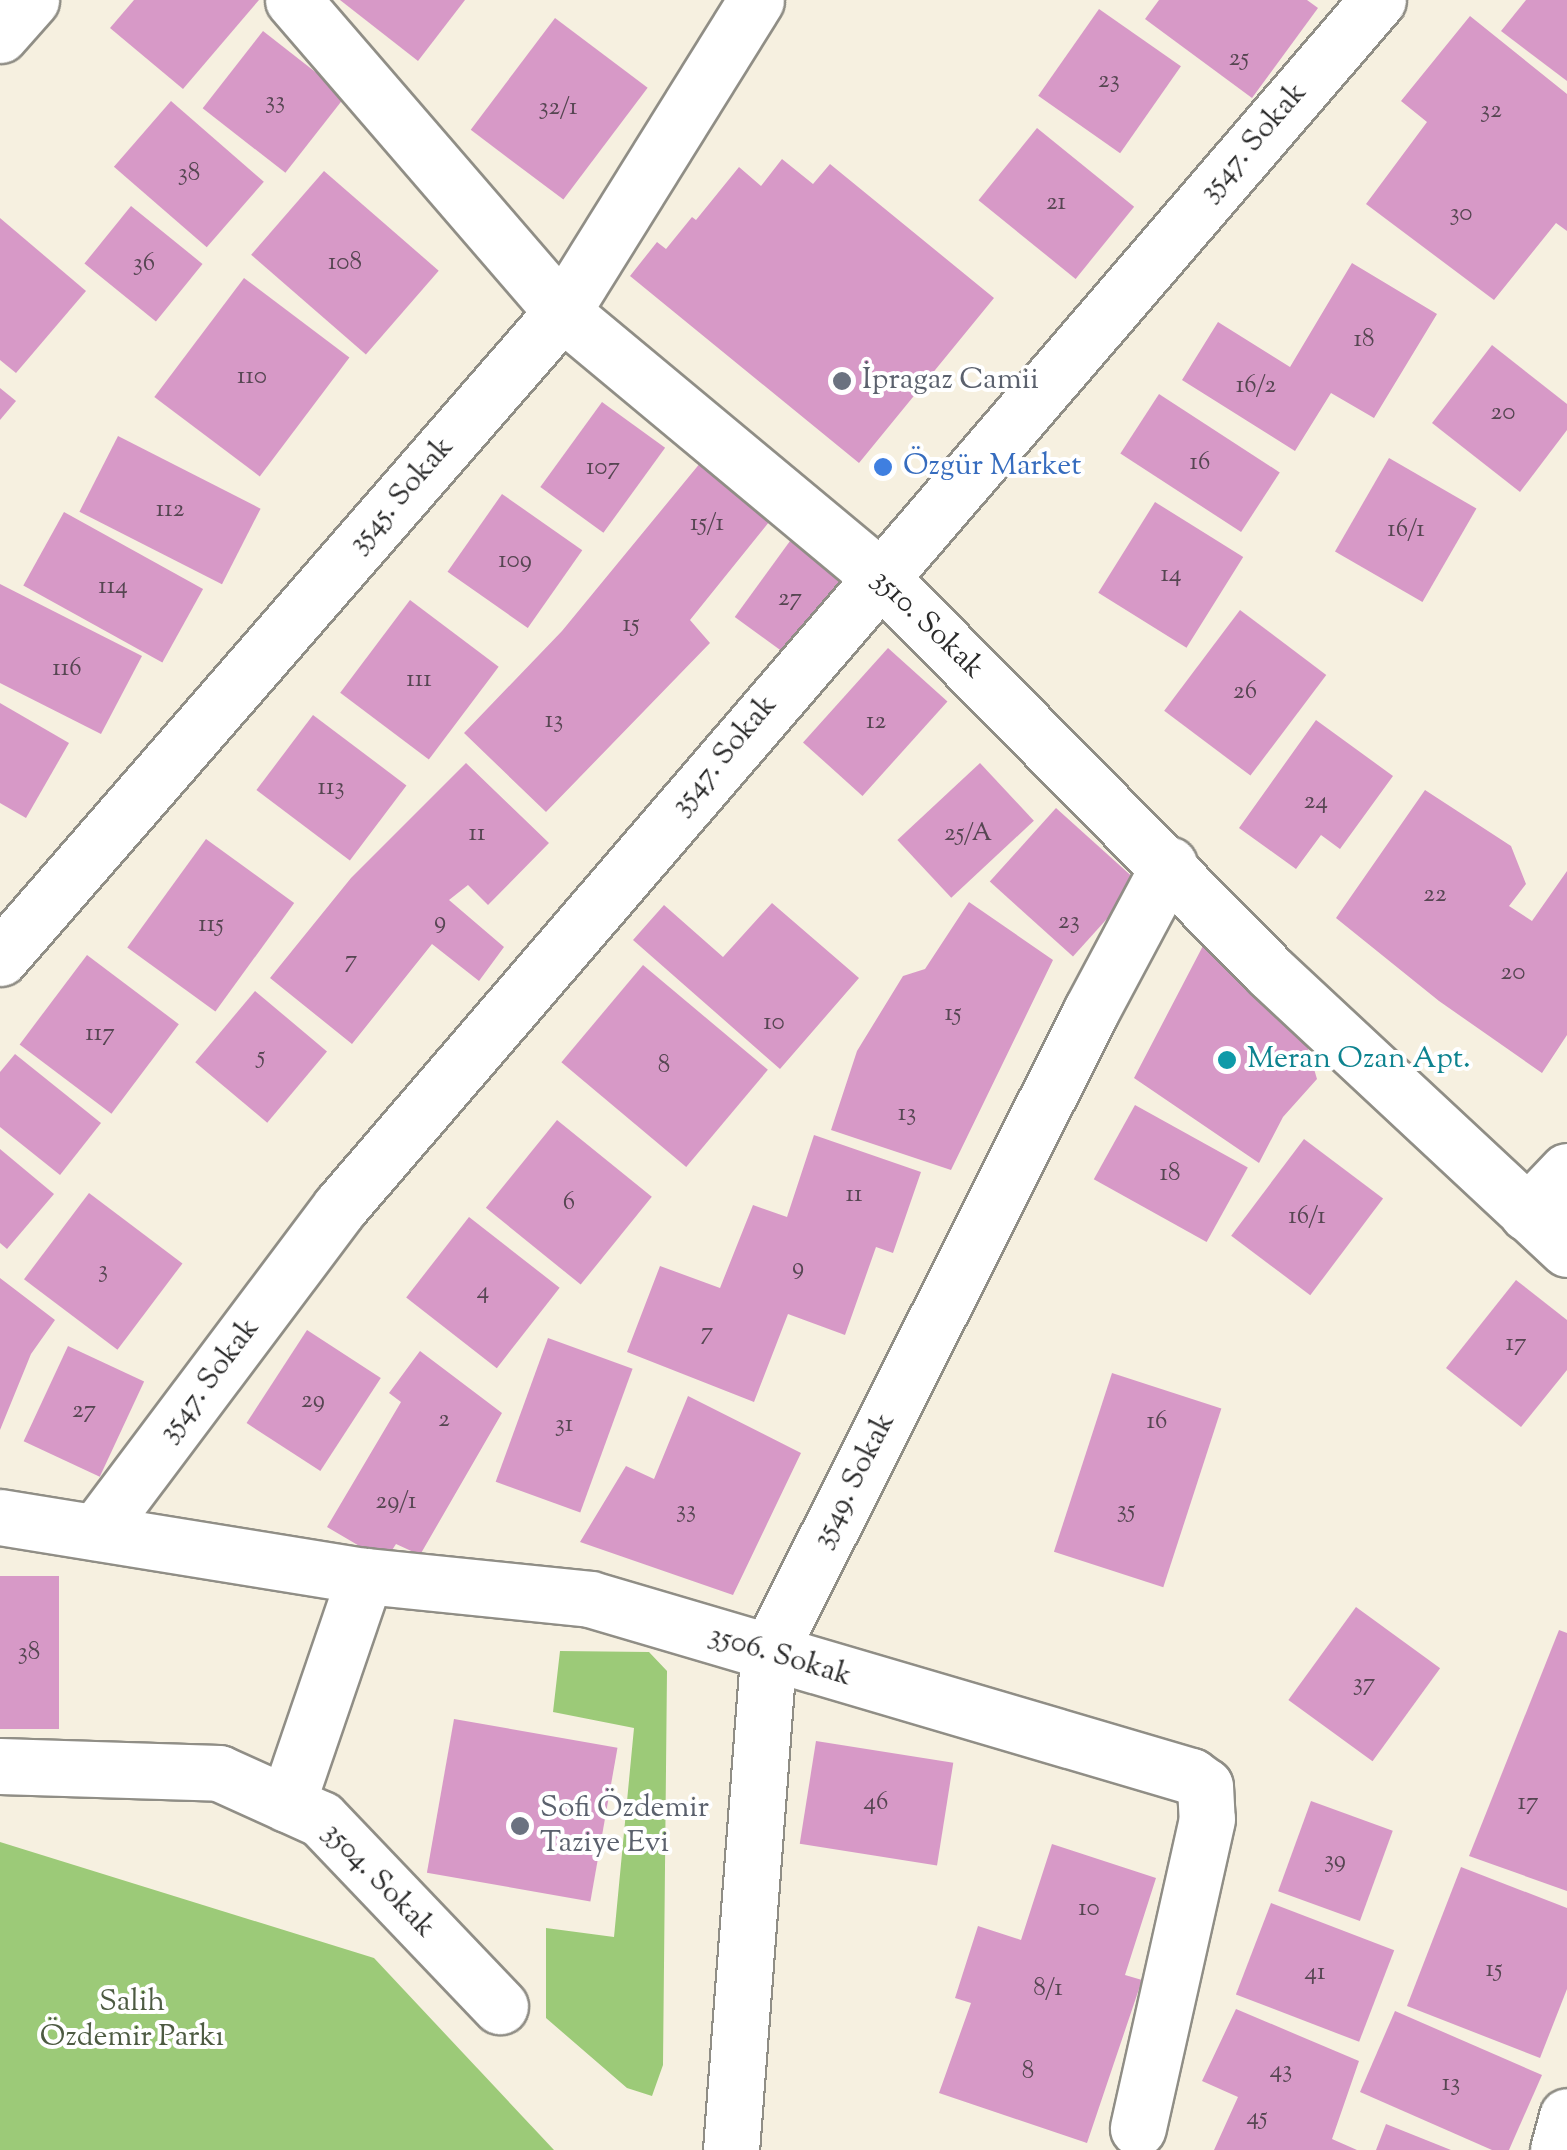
<!DOCTYPE html>
<html>
<head>
<meta charset="utf-8">
<style>
  body { margin:0 }
  #map { position:relative; width:1567px; height:2150px; overflow:hidden; background:#f6f0e0; font-family:"Sorts Mill Goudy",serif }
  div>[style] { position:absolute }
  [style*='--x'] { left:calc(var(--x)*1px); top:calc(var(--y)*1px); width:calc(var(--w)*1px); rotate:calc(var(--a)*1deg) }
  .green>* { inset:0; background:#9cca78 }
  .building>* { inset:0; background:#d799c7; transform-origin:0 0 }
  .roads { filter:drop-shadow(2px 0 #908e86) drop-shadow(-2px 0 #908e86) drop-shadow(0 2px #908e86) drop-shadow(0 -2px #908e86) }
  .minor>* { height:55px; margin:-27.5px; padding:0 27.5px; transform-origin:27.5px; border-radius:27.5px; background:#fff }
  .dots>* { width:28px; height:28px; translate:-50% -50%; box-sizing:border-box; border:5px solid #fff; border-radius:50% }
  span { translate:-50% -50%; white-space:nowrap; text-align:center; line-height:1.15; -webkit-text-stroke:8px #fff; paint-order:stroke }
  .number-label { font-size:25px; color:#564652 }
  .number-label span { -webkit-text-stroke-width:0 }
  .street-label { font-size:30px; color:#2b2b2b }
  .worship-label { font-size:30px; color:#5b616d }
  .left { translate:0 -50%; text-align:left }
  .shop-label { font-size:30px; color:#366cbe }
  .culture-label { font-size:30px; color:#0d838f }
  .park-label { font-size:30px; color:#4d5b42 }
</style>
</head>
<body>
<div id="map">
  <div class="green">
    <i style="clip-path:polygon(560px 1651px,649px 1652px,667px 1671px,663px 2065px,652px 2096px,627px 2088px,546px 2018px,546px 1928px,614px 1937px,634px 1728px,553px 1712px)"></i>
    <i style="clip-path:polygon(0 1842px,374px 1958px,554px 2150px,0 2150px)"></i>
  </div>
  <div class="building">
    <i style="clip-path:polygon(134px 0,259px 0,183px 89px,110px 28px)"></i>
    <i style="clip-path:polygon(340px 0,465px 0,418px 61px)"></i>
    <i style="clip-path:polygon(1159px 0,1307px 0,1318px 8px,1252px 98px,1145px 19px)"></i>
    <i style="clip-path:polygon(1526px 0,1567px 0,1567px 81px,1501px 31px)"></i>
    <i style="left:1099px;top:9px;width:100px;height:106px;rotate:35deg"></i>
    <i style="clip-path:polygon(1470px 16px,1567px 94px,1567px 231px,1556px 223px,1494px 300px,1366px 204px,1427px 122px,1401px 101px)"></i>
    <i style="left:555px;top:18px;width:116px;height:140px;rotate:37deg"></i>
    <i style="left:263px;top:31px;width:105px;height:98px;rotate:38deg"></i>
    <i style="left:171px;top:101px;width:123px;height:87px;rotate:41deg"></i>
    <i style="left:1037px;top:128px;width:125px;height:93px;rotate:39deg"></i>
    <i style="clip-path:polygon(782px 159px,813px 184px,830px 164px,994px 298px,859px 463px,630px 276px,657px 242px,666px 249px,692px 217px,696px 220px,739px 167px,761px 186px)"></i>
    <i style="left:324px;top:171px;width:152px;height:111px;rotate:41deg"></i>
    <i style="left:131px;top:206px;width:92px;height:74px;rotate:39deg"></i>
    <i style="clip-path:polygon(0 218px,86px 291px,16px 373px,0 360px)"></i>
    <i style="clip-path:polygon(1352px 263px,1437px 314px,1374px 418px,1331px 393px,1295px 451px,1182px 380px,1218px 322px,1290px 367px)"></i>
    <i style="left:244px;top:278px;width:132px;height:149px;rotate:37deg"></i>
    <i style="clip-path:polygon(1492px 345px,1567px 404px,1567px 430px,1520px 492px,1432px 423px)"></i>
    <i style="clip-path:polygon(0 388px,16px 401px,0 420px)"></i>
    <i style="left:1159px;top:394px;width:144px;height:71px;rotate:33deg"></i>
    <i style="left:602px;top:402px;width:78px;height:105px;rotate:36deg"></i>
    <i style="left:118px;top:436px;width:160px;height:85px;rotate:27deg"></i>
    <i style="left:1389px;top:458px;width:101px;height:108px;rotate:30deg"></i>
    <i style="clip-path:polygon(701px 462px,773px 517px,690px 620px,710px 643px,546px 812px,464px 733px,562px 631px)"></i>
    <i style="left:502px;top:494px;width:98px;height:95px;rotate:35deg"></i>
    <i style="left:1155px;top:502px;width:104px;height:107px;rotate:32deg"></i>
    <i style="left:64px;top:512px;width:159px;height:84px;rotate:29deg"></i>
    <i style="left:790px;top:541px;width:68px;height:94px;rotate:36deg"></i>
    <i style="clip-path:polygon(0 584px,142px 656px,101px 734px,0 683px)"></i>
    <i style="left:410px;top:600px;width:111px;height:116px;rotate:37deg"></i>
    <i style="left:1240px;top:610px;width:108px;height:126px;rotate:37deg"></i>
    <i style="left:888px;top:648px;width:80px;height:127px;rotate:42deg"></i>
    <i style="clip-path:polygon(0 703px,69px 743px,26px 818px,0 803px)"></i>
    <i style="left:313px;top:715px;width:117px;height:94px;rotate:37deg"></i>
    <i style="clip-path:polygon(1316px 720px,1393px 776px,1340px 849px,1321px 835px,1296px 869px,1239px 828px)"></i>
    <i style="clip-path:polygon(466px 763px,549px 843px,488px 905px,468px 885px,449px 900px,504px 947px,479px 981px,432px 944px,352px 1044px,270px 978px,351px 878px)"></i>
    <i style="left:980px;top:763px;width:79px;height:113px;rotate:47deg"></i>
    <i style="clip-path:polygon(1425px 790px,1511px 846px,1526px 884px,1509px 906px,1532px 921px,1567px 871px,1567px 1035px,1542px 1073px,1439px 1001px,1336px 918px)"></i>
    <i style="left:1056px;top:808px;width:112px;height:99px;rotate:42deg"></i>
    <i style="left:206px;top:839px;width:109px;height:134px;rotate:36deg"></i>
    <i style="clip-path:polygon(969px 902px,1053px 960px,951px 1170px,831px 1130px,857px 1051px,903px 976px,925px 969px)"></i>
    <i style="clip-path:polygon(772px 903px,859px 978px,780px 1069px,633px 940px,664px 905px,723px 957px)"></i>
    <i style="clip-path:polygon(1205px 942px,1306px 1042px,1317px 1079px,1283px 1117px,1259px 1163px,1134px 1078px)"></i>
    <i style="left:87px;top:955px;width:115px;height:112px;rotate:37deg"></i>
    <i style="left:643px;top:965px;width:163px;height:127px;rotate:40deg"></i>
    <i style="left:255px;top:991px;width:94px;height:93px;rotate:40deg"></i>
    <i style="clip-path:polygon(15px 1054px,101px 1123px,60px 1175px,0 1127px,0 1072px)"></i>
    <i style="left:1135px;top:1105px;width:129px;height:85px;rotate:29deg"></i>
    <i style="left:557px;top:1120px;width:122px;height:113px;rotate:39deg"></i>
    <i style="clip-path:polygon(814px 1135px,921px 1172px,893px 1253px,876px 1247px,845px 1335px,788px 1314px,754px 1402px,627px 1352px,660px 1266px,720px 1288px,753px 1205px,787px 1217px)"></i>
    <i style="left:1304px;top:1139px;width:99px;height:121px;rotate:37deg"></i>
    <i style="clip-path:polygon(0 1149px,54px 1194px,7px 1249px,0 1243px)"></i>
    <i style="left:89px;top:1193px;width:117px;height:108px;rotate:37deg"></i>
    <i style="left:469px;top:1217px;width:115px;height:102px;rotate:38deg"></i>
    <i style="clip-path:polygon(0 1278px,55px 1320px,31px 1354px,0 1430px)"></i>
    <i style="clip-path:polygon(1516px 1280px,1567px 1320px,1567px 1370px,1521px 1427px,1446px 1368px)"></i>
    <i style="left:307px;top:1330px;width:88px;height:111px;rotate:33deg"></i>
    <i style="left:548px;top:1338px;width:90px;height:153px;rotate:20deg"></i>
    <i style="left:68px;top:1346px;width:84px;height:105px;rotate:25deg"></i>
    <i style="clip-path:polygon(420px 1351px,502px 1413px,420px 1555px,396px 1544px,385px 1561px,327px 1527px,401px 1402px,389px 1393px)"></i>
    <i style="left:1112px;top:1373px;width:115px;height:188px;rotate:18deg"></i>
    <i style="clip-path:polygon(688px 1396px,801px 1453px,733px 1595px,580px 1542px,626px 1466px,654px 1479px)"></i>
    <i style="left:0;top:1576px;width:59px;height:153px"></i>
    <i style="left:1356px;top:1607px;width:104px;height:115px;rotate:36deg"></i>
    <i style="clip-path:polygon(1559px 1630px,1567px 1633px,1567px 1891px,1469px 1856px)"></i>
    <i style="left:454px;top:1719px;width:166px;height:156px;rotate:10deg"></i>
    <i style="left:816px;top:1741px;width:139px;height:104px;rotate:9deg"></i>
    <i style="left:1311px;top:1801px;width:87px;height:96px;rotate:20deg"></i>
    <i style="clip-path:polygon(1052px 1844px,1156px 1878px,1125px 1975px,1142px 1980px,1087px 2143px,939px 2093px,971px 2003px,955px 1998px,978px 1926px,1021px 1940px)"></i>
    <i style="clip-path:polygon(1461px 1867px,1567px 1908px,1567px 1989px,1540px 2058px,1407px 2006px)"></i>
    <i style="left:1271px;top:1903px;width:132px;height:98px;rotate:21deg"></i>
    <i style="clip-path:polygon(1236px 2009px,1359px 2061px,1332px 2139px,1357px 2150px,1214px 2150px,1238px 2097px,1202px 2081px)"></i>
    <i style="clip-path:polygon(1395px 2011px,1542px 2075px,1509px 2150px,1492px 2150px,1360px 2092px)"></i>
    <i style="clip-path:polygon(1386px 2124px,1451px 2150px,1376px 2150px)"></i>
  </div>
  <div class="roads">
    <div class="minor">
      <i style="--x:293;--y:0;--w:412;--a:49.2"></i>
      <i style="--x:562;--y:312;--w:413;--a:39.8"></i>
      <i style="--x:879;--y:576;--w:557;--a:45.36"></i>
      <i style="--x:1270;--y:972;--w:406;--a:43"></i>
      <i style="--x:0;--y:35;--w:47;--a:-48.5"></i>
      <i style="--x:0;--y:958;--w:856;--a:-48.98"></i>
      <i style="--x:562;--y:312;--w:367;--a:-58.1"></i>
      <i style="--x:1527;--y:1213;--w:58;--a:-46.4"></i>
      <i style="--x:0;--y:1517;--w:370;--a:9.2"></i>
      <i style="--x:365;--y:1576;--w:226;--a:5.8"></i>
      <i style="--x:590;--y:1599;--w:627;--a:16.41"></i>
      <i style="--x:1191;--y:1776;--w:17;--a:36"></i>
      <i style="--x:1205;--y:1786;--w:33;--a:87"></i>
      <i style="--x:1207;--y:1819;--w:317;--a:102.6"></i>
      <i style="--x:96;--y:1532;--w:406;--a:-53.1"></i>
      <i style="--x:340;--y:1207;--w:1592;--a:-49.31"></i>
      <i style="--x:0;--y:1766;--w:219;--a:1.8"></i>
      <i style="--x:219;--y:1773;--w:112;--a:24.3"></i>
      <i style="--x:321;--y:1819;--w:259;--a:46.3"></i>
      <i style="--x:287;--y:1804;--w:241;--a:-71.1"></i>
      <i style="--x:731;--y:2150;--w:497;--a:-85.7"></i>
      <i style="--x:768;--y:1654;--w:720;--a:-63.33"></i>
      <i style="--x:1091;--y:1011;--w:166;--a:-61.9"></i>
      <i style="--x:1558;--y:2150;--w:35;--a:-75"></i>
    </div>
  </div>
  <div class="dots">
    <i style="left:842px;top:381px;background:#6b7280"></i>
    <i style="left:883px;top:467px;background:#3f7fe0"></i>
    <i style="left:1227px;top:1060px;background:#0f9aa8"></i>
    <i style="left:520px;top:1826px;background:#6b7280"></i>
  </div>
  <div class="number-label">
    <span style="left:1239px;top:59px">25</span>
    <span style="left:1109px;top:81px">23</span>
    <span style="left:275px;top:102px">33</span>
    <span style="left:558px;top:108px">32/1</span>
    <span style="left:1491px;top:111px">32</span>
    <span style="left:189px;top:174px">38</span>
    <span style="left:1056px;top:203px">21</span>
    <span style="left:1461px;top:214px">30</span>
    <span style="left:345px;top:263px">108</span>
    <span style="left:144px;top:264px">36</span>
    <span style="left:1364px;top:340px">18</span>
    <span style="left:252px;top:377px">110</span>
    <span style="left:1256px;top:386px">16/2</span>
    <span style="left:1503px;top:413px">20</span>
    <span style="left:1200px;top:463px">16</span>
    <span style="left:603px;top:468px">107</span>
    <span style="left:170px;top:510px">112</span>
    <span style="left:707px;top:524px">15/1</span>
    <span style="left:1406px;top:530px">16/1</span>
    <span style="left:515px;top:561px">109</span>
    <span style="left:1171px;top:575px">14</span>
    <span style="left:113px;top:587px">114</span>
    <span style="left:790px;top:599px">27</span>
    <span style="left:631px;top:625px">15</span>
    <span style="left:67px;top:669px">116</span>
    <span style="left:419px;top:680px">111</span>
    <span style="left:1245px;top:692px">26</span>
    <span style="left:554px;top:721px">13</span>
    <span style="left:876px;top:722px">12</span>
    <span style="left:331px;top:788px">113</span>
    <span style="left:1316px;top:802px">24</span>
    <span style="left:477px;top:834px">11</span>
    <span style="left:968px;top:834px">25/A</span>
    <span style="left:1435px;top:895px">22</span>
    <span style="left:440px;top:922px">9</span>
    <span style="left:1069px;top:922px">23</span>
    <span style="left:211px;top:925px">115</span>
    <span style="left:351px;top:961px">7</span>
    <span style="left:1513px;top:973px">20</span>
    <span style="left:953px;top:1014px">15</span>
    <span style="left:774px;top:1023px">10</span>
    <span style="left:100px;top:1034px">117</span>
    <span style="left:261px;top:1057px">5</span>
    <span style="left:664px;top:1066px">8</span>
    <span style="left:907px;top:1114px">13</span>
    <span style="left:1170px;top:1174px">18</span>
    <span style="left:854px;top:1195px">11</span>
    <span style="left:569px;top:1203px">6</span>
    <span style="left:1307px;top:1217px">16/1</span>
    <span style="left:798px;top:1268px">9</span>
    <span style="left:103px;top:1271px">3</span>
    <span style="left:483px;top:1292px">4</span>
    <span style="left:707px;top:1333px">7</span>
    <span style="left:1516px;top:1344px">17</span>
    <span style="left:313px;top:1401px">29</span>
    <span style="left:84px;top:1411px">27</span>
    <span style="left:444px;top:1420px">2</span>
    <span style="left:1157px;top:1422px">16</span>
    <span style="left:564px;top:1425px">31</span>
    <span style="left:396px;top:1502px">29/1</span>
    <span style="left:686px;top:1511px">33</span>
    <span style="left:1126px;top:1511px">35</span>
    <span style="left:29px;top:1653px">38</span>
    <span style="left:1364px;top:1684px">37</span>
    <span style="left:876px;top:1803px">46</span>
    <span style="left:1528px;top:1803px">17</span>
    <span style="left:1335px;top:1861px">39</span>
    <span style="left:1089px;top:1909px">10</span>
    <span style="left:1494px;top:1970px">15</span>
    <span style="left:1315px;top:1973px">41</span>
    <span style="left:1048px;top:1989px">8/1</span>
    <span style="left:1281px;top:2071px">43</span>
    <span style="left:1028px;top:2072px">8</span>
    <span style="left:1451px;top:2084px">13</span>
    <span style="left:1257px;top:2118px">45</span>
  </div>
  <div class="street-label">
    <span style="left:1254px;top:143px;rotate:-49deg">3547. Sokak</span>
    <span style="left:402px;top:496px;rotate:-49deg">3545. Sokak</span>
    <span style="left:927px;top:625px;rotate:44deg">3510. Sokak</span>
    <span style="left:725px;top:756px;rotate:-50deg">3547. Sokak</span>
    <span style="left:210px;top:1381px;rotate:-53deg">3547. Sokak</span>
    <span style="left:855px;top:1481px;rotate:-63deg">3549. Sokak</span>
    <span style="left:780px;top:1657px;rotate:17deg">3506. Sokak</span>
    <span style="left:378px;top:1881px;rotate:46deg">3504. Sokak</span>
  </div>
  <div class="worship-label">
    <span class="left" style="left:862px;top:381px">İpragaz Camii</span>
    <span class="left" style="left:540px;top:1826px">Sofi Özdemir<br>Taziye Evi</span>
  </div>
  <div class="shop-label">
    <span class="left" style="left:903px;top:467px">Özgür Market</span>
  </div>
  <div class="culture-label">
    <span class="left" style="left:1247px;top:1060px">Meran Ozan Apt.</span>
  </div>
  <div class="park-label">
    <span style="left:132px;top:2020px">Salih<br>Özdemir Parkı</span>
  </div>
</div>
</body>
</html>
